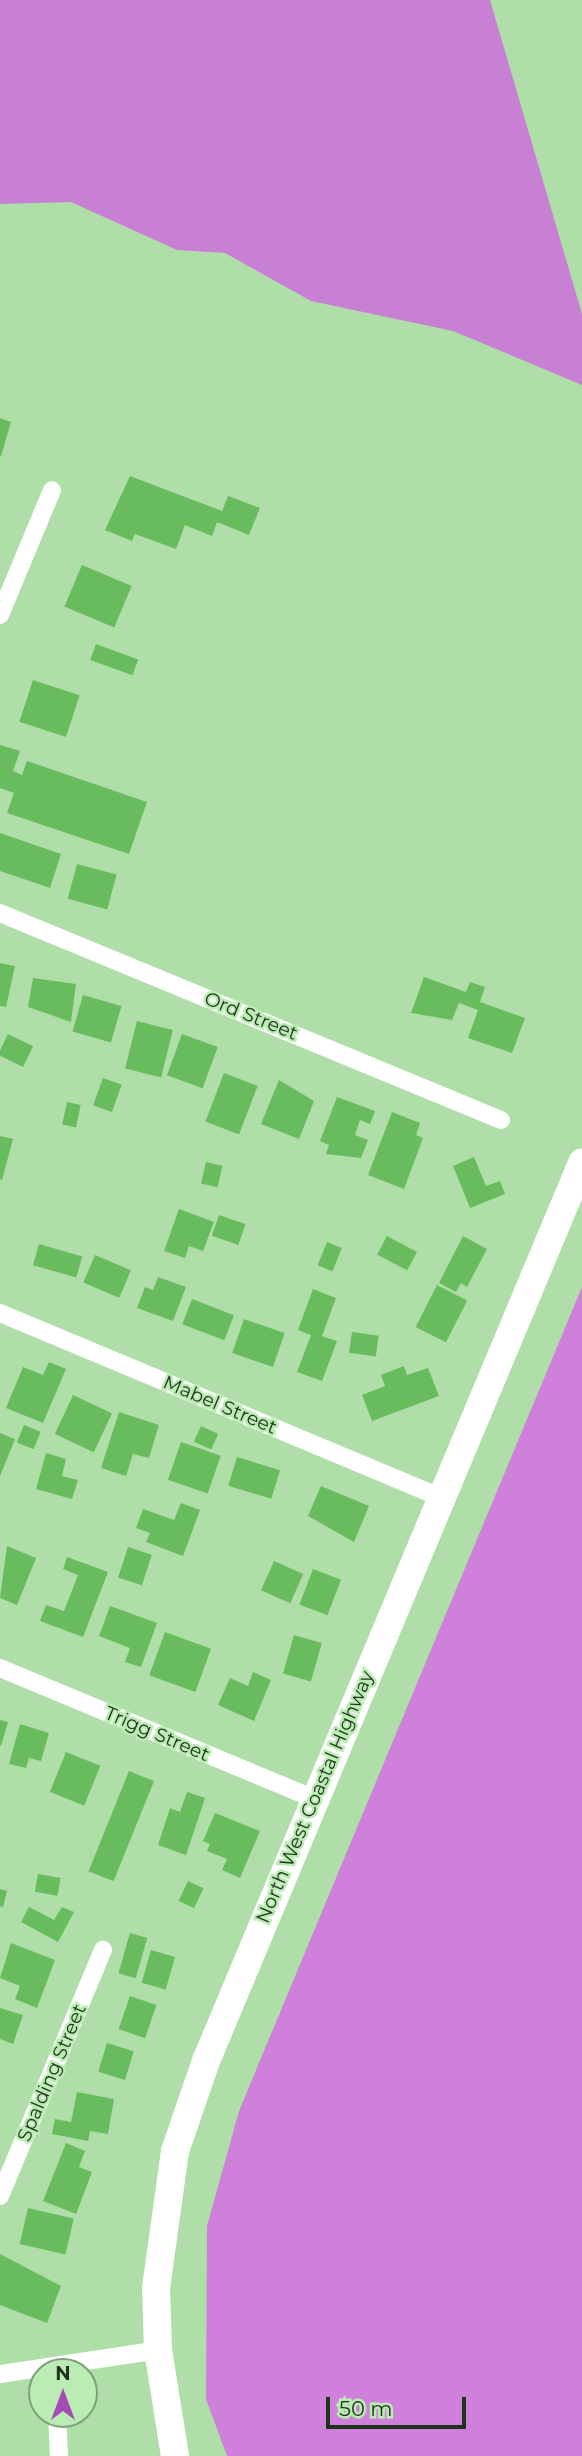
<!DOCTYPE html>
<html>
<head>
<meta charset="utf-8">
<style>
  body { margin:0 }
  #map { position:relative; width:582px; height:2456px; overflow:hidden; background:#afdea8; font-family:Montserrat,sans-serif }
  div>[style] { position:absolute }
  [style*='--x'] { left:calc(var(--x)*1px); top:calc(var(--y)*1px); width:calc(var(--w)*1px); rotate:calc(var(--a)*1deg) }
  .green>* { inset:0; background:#c780d3 }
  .forest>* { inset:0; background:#ce80db }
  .building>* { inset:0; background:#69bc5e; transform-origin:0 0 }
  .minor>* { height:18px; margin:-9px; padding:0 9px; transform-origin:9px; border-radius:9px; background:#fff }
  .trunk>* { height:28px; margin:-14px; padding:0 14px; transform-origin:14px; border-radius:14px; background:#fff }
  span { translate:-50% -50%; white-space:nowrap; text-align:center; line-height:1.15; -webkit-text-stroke:5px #bbecb4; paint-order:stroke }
  .street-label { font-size:19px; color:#1f321c }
  .north { position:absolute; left:28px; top:2358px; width:70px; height:70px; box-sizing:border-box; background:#bbecb4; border:2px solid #7da277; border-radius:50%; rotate:0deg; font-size:19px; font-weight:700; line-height:28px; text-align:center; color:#1f321c }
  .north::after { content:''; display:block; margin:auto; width:24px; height:32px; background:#a64bb6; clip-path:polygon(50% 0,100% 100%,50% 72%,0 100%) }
  .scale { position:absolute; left:326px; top:2397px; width:140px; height:32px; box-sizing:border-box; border:4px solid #1f321c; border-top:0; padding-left:9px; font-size:21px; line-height:24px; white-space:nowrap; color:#1f321c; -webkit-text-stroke:5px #bbecb4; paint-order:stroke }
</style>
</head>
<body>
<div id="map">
  <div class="green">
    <i style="clip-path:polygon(0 0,490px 0,582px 314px,582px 385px,453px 331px,311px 301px,225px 253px,177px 250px,71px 202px,0 204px)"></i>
  </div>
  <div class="forest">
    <i style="clip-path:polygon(582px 1287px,582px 2456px,227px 2456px,206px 2399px,207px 2226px,239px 2111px)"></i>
  </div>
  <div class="building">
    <i style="clip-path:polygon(0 418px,11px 422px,1px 456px,0 456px)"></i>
    <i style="clip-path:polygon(130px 476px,222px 511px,228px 496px,260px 508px,249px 535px,217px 522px,212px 536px,185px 525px,176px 549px,135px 534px,132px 541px,105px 530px)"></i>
    <i style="left:82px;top:565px;width:54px;height:45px;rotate:23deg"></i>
    <i style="left:96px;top:644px;width:45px;height:17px;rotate:20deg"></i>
    <i style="left:33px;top:680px;width:49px;height:44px;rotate:18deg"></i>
    <i style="clip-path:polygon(0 745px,20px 751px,13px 771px,22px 775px,27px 761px,147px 802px,129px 854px,7px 813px,14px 793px,0 788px)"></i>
    <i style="clip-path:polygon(0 833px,61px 854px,50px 888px,0 871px)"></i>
    <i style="left:77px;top:864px;width:41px;height:36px;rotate:15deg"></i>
    <i style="clip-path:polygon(0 963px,15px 966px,6px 1007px,0 1006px)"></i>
    <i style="clip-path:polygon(424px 977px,466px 992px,470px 982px,485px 987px,480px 1002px,525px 1018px,512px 1053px,468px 1038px,478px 1010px,459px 1003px,452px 1020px,411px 1013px)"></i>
    <i style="clip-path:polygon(33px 978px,76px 984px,71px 1022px,28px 1007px)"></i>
    <i style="left:83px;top:995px;width:40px;height:38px;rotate:16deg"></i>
    <i style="left:137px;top:1021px;width:37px;height:49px;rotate:14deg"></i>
    <i style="left:8px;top:1034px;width:28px;height:23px;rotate:26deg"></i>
    <i style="left:182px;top:1034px;width:38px;height:44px;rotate:20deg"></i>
    <i style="left:224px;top:1073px;width:36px;height:52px;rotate:21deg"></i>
    <i style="left:103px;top:1078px;width:20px;height:29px;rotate:20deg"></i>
    <i style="clip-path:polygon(279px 1080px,314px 1101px,299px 1139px,261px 1124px)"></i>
    <i style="clip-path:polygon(337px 1097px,375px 1111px,370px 1124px,360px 1120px,355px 1135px,368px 1140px,361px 1158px,326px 1154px,329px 1145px,320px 1141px)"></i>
    <i style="left:67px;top:1102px;width:14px;height:23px;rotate:12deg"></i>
    <i style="clip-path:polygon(392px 1112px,420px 1123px,416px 1135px,423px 1138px,404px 1189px,368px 1175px)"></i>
    <i style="clip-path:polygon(0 1136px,13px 1139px,2px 1180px,0 1179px)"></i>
    <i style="clip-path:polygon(474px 1157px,486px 1186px,500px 1181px,505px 1194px,470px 1208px,453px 1166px)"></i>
    <i style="left:206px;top:1162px;width:17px;height:22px;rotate:13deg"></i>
    <i style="clip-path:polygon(179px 1209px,214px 1222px,203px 1251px,189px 1246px,185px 1258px,164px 1251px)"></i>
    <i style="left:219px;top:1215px;width:28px;height:22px;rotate:19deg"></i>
    <i style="left:387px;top:1236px;width:34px;height:21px;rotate:28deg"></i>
    <i style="clip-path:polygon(463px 1236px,487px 1249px,467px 1287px,461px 1283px,456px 1292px,439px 1283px)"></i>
    <i style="left:327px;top:1242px;width:16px;height:25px;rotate:22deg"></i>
    <i style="left:39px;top:1244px;width:45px;height:22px;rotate:16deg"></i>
    <i style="left:95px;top:1255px;width:39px;height:30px;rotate:23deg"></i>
    <i style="clip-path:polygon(158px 1277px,186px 1287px,173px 1321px,137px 1308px,145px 1287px,153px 1290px)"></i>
    <i style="left:437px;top:1285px;width:34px;height:47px;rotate:27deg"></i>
    <i style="clip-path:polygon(313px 1289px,336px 1298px,322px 1336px,337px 1341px,322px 1381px,297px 1372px,311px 1335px,298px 1330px)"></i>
    <i style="left:192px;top:1299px;width:45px;height:27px;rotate:21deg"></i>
    <i style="left:244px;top:1319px;width:43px;height:36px;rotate:19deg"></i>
    <i style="left:352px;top:1332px;width:27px;height:21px;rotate:8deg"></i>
    <i style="clip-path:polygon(49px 1362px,66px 1369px,43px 1423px,6px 1408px,23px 1367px,43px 1375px)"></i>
    <i style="clip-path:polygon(404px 1366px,407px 1375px,428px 1368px,439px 1396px,372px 1421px,362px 1395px,385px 1386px,381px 1375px)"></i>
    <i style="left:73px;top:1395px;width:43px;height:43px;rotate:25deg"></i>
    <i style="clip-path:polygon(119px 1412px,159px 1425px,149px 1458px,133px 1454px,126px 1476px,101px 1468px)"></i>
    <i style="left:24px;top:1425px;width:18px;height:19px;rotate:22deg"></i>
    <i style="left:201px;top:1426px;width:19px;height:17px;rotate:25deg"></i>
    <i style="clip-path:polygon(0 1433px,15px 1439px,0 1476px)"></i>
    <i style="left:181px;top:1442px;width:42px;height:40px;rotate:19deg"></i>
    <i style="clip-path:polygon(46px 1453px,66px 1459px,62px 1476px,78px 1480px,72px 1499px,36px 1489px)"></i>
    <i style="left:237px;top:1457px;width:45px;height:30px;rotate:17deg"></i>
    <i style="clip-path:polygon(321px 1486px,369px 1506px,354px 1542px,308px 1516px)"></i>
    <i style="clip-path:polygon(181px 1503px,200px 1510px,183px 1556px,146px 1542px,150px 1533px,136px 1528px,143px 1509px,174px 1520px)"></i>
    <i style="clip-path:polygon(7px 1546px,36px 1558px,17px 1605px,0 1598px)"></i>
    <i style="left:128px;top:1547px;width:25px;height:32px;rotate:18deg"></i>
    <i style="clip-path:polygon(67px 1557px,108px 1572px,83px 1637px,40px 1621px,46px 1605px,64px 1611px,78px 1575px,63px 1569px)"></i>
    <i style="left:274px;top:1561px;width:32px;height:32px;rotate:24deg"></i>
    <i style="left:313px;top:1569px;width:30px;height:38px;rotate:21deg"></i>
    <i style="clip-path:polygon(110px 1606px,157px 1623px,141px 1667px,125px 1662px,130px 1648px,99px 1636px)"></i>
    <i style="left:165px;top:1632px;width:49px;height:46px;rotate:20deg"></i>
    <i style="left:294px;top:1635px;width:29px;height:40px;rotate:16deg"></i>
    <i style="clip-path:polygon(253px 1672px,271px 1680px,254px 1721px,218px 1705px,230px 1678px,248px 1686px)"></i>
    <i style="clip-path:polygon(0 1720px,8px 1722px,1px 1746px,0 1745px)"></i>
    <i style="clip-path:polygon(20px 1724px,49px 1733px,41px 1761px,29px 1758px,26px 1768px,9px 1764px)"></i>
    <i style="left:66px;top:1752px;width:37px;height:43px;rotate:22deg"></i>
    <i style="left:129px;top:1771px;width:27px;height:108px;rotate:22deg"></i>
    <i style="clip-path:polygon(187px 1792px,205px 1798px,186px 1855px,158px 1845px,170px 1808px,180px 1812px)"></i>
    <i style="clip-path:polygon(215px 1813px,260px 1831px,240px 1878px,222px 1870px,227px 1859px,207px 1851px,210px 1844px,203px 1841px)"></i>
    <i style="left:38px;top:1874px;width:23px;height:18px;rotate:10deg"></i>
    <i style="left:188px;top:1881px;width:17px;height:22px;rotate:25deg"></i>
    <i style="clip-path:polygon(0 1889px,7px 1891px,3px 1907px,0 1906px)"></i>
    <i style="clip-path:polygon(29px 1907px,54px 1920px,62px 1907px,74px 1912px,58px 1942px,21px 1922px)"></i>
    <i style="left:130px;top:1933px;width:18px;height:42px;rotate:16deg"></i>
    <i style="clip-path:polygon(11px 1943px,55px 1960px,37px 2008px,15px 1999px,20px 1986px,0 1978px)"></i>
    <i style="left:151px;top:1950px;width:25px;height:34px;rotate:16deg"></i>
    <i style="left:130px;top:1996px;width:28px;height:35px;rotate:19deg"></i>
    <i style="clip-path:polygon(0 2008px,23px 2015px,13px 2044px,0 2039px)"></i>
    <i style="left:107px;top:2043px;width:28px;height:30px;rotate:17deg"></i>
    <i style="clip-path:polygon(77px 2092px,114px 2099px,108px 2134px,90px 2131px,88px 2141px,52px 2134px,55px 2119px,71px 2122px)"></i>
    <i style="clip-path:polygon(66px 2143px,85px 2151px,79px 2167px,92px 2172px,76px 2214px,43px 2201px)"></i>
    <i style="left:28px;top:2208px;width:47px;height:37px;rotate:13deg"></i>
    <i style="clip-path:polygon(0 2254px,61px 2286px,47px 2323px,0 2305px)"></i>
  </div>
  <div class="minor">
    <i style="--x:0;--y:615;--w:135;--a:-67.4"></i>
    <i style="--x:0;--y:913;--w:542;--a:22.45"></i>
    <i style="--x:0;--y:1313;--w:477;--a:22.7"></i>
    <i style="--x:0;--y:1668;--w:340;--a:22.6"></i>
    <i style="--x:0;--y:2196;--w:267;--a:-67.3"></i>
    <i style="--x:0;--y:2374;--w:160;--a:-8.6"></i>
    <i style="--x:57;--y:2414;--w:42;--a:87.3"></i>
  </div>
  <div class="trunk">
    <i style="--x:175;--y:2456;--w:107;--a:-99.1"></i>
    <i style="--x:158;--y:2350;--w:62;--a:-91.8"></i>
    <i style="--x:156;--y:2288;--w:138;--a:-82.1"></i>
    <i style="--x:175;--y:2151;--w:95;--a:-71"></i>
    <i style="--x:206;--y:2061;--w:974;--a:-67.28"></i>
  </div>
  <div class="street-label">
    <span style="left:251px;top:1016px;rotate:22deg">Ord Street</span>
    <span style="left:220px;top:1405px;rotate:23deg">Mabel Street</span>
    <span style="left:157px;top:1734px;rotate:23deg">Trigg Street</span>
    <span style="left:315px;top:1797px;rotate:-67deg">North West Coastal Highway</span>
    <span style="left:52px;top:2073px;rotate:-67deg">Spalding Street</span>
  </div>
  <div class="north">N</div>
  <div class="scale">50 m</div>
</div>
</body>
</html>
